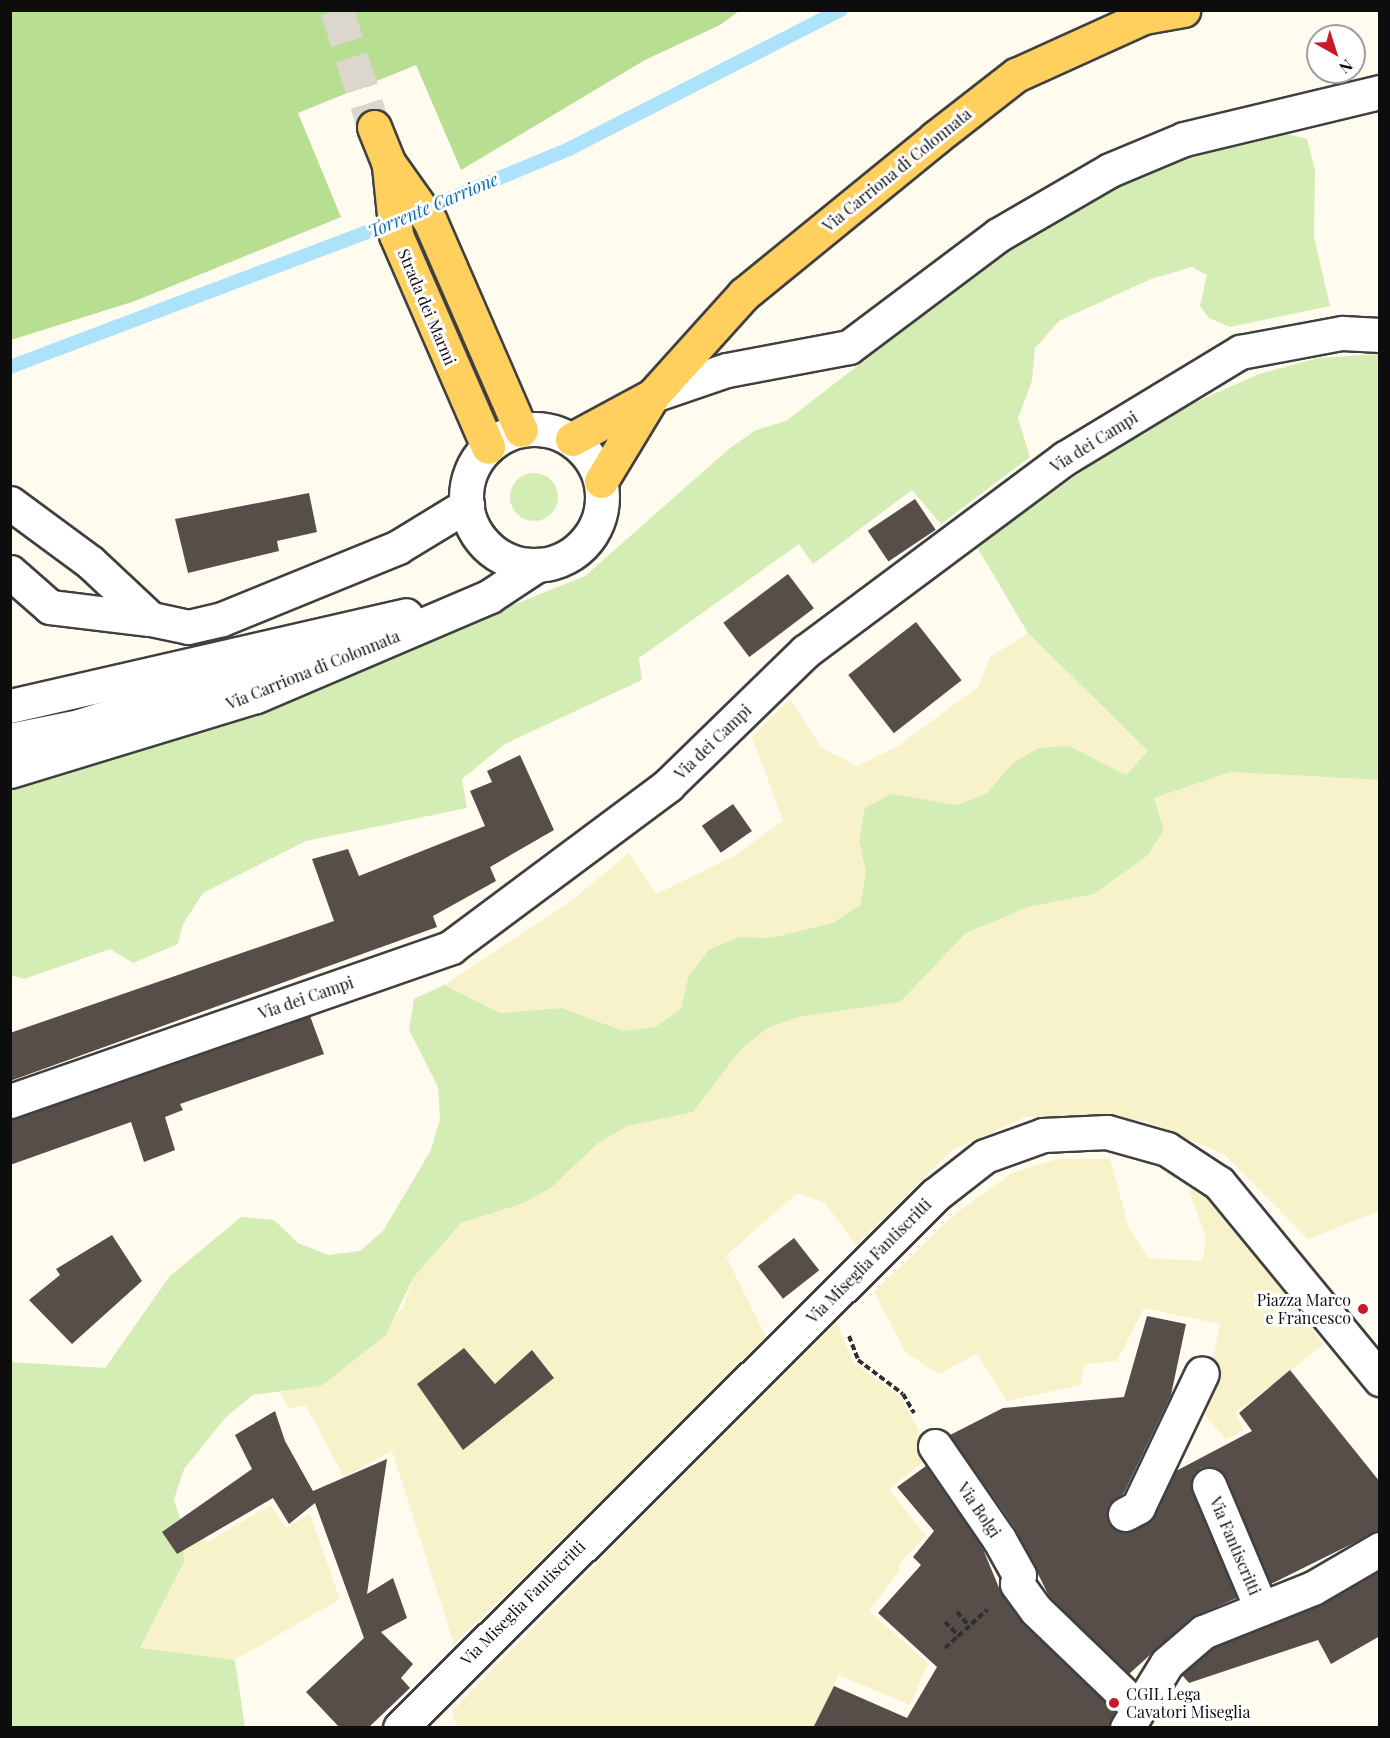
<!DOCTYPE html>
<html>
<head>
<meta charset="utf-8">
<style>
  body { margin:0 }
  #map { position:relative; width:1390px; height:1738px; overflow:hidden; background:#fffbee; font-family:"Playfair Display",serif }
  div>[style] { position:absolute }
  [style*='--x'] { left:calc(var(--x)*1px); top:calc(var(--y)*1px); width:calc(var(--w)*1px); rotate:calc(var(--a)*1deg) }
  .farmland>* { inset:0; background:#f8f2cb }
  .green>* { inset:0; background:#d4edb4 }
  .round { border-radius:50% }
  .forest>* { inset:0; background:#b8df91 }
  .stream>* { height:14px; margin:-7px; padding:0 7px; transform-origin:7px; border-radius:7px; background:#ade2fb }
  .building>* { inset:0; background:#574e49; transform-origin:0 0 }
  .major-tunnel>* { height:33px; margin-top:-16.5px; transform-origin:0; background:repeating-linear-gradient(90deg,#dbd7cc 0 33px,transparent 0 49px) }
  .path>* { height:4px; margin-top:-2px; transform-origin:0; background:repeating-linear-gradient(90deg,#2f2f2f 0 6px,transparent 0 9px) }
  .roads { filter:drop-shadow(2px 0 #404040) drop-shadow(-2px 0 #404040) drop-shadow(0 2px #404040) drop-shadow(0 -2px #404040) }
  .minor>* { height:33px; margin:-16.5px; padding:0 16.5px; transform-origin:16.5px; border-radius:16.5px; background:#fff }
  .minor>.ring { margin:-16.5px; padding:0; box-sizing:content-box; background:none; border:33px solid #fff; border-radius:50% }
  .major>* { height:33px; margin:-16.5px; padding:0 16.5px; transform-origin:16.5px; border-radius:16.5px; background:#ffd05e }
  .dots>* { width:16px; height:16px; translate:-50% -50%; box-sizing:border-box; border:3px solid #fff; border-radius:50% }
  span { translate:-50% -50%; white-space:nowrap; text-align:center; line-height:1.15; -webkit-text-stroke:6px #fff; paint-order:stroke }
  .street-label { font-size:16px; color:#0d0d0d }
  .poi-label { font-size:16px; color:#0d0d0d }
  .right { translate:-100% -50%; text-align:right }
  .left { translate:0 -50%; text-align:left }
  .water-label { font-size:18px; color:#0c6caa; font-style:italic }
  .frame { position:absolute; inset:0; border:12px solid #0d0d0d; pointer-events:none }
  .north { position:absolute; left:1306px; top:24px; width:60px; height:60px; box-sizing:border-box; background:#fff; border:2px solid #9e9e9e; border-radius:50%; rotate:141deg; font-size:16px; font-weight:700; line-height:24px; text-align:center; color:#0d0d0d }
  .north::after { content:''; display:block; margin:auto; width:21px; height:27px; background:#c9192a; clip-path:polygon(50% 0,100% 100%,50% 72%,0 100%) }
</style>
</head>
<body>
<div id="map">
  <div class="farmland">
    <i style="clip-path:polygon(1028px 633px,1148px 751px,1126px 776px,1069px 746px,1012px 764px,986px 794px,957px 805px,892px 794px,859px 841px,866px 873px,860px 905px,833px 923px,770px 938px,739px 937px,688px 977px,681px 1009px,655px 1027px,623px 1031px,562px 1008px,500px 1013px,444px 985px,570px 902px,629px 853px,656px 894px,734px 856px,783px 821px,752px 737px,790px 699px,821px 747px,857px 766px,898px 746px,978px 687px,990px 657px)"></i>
    <i style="clip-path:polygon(1231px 772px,1379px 780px,1379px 1211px,1308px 1239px,1224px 1154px,1145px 1121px,1026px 1117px,951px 1151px,856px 1245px,825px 1203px,797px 1193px,726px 1256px,767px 1339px,454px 1644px,392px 1451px,344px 1477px,306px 1406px,288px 1408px,280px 1392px,321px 1386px,403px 1308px,413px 1278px,461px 1223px,524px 1203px,552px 1187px,598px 1143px,628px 1126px,693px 1112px,742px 1048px,768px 1028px,798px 1017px,900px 1002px,966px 933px,1028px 907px,1094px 894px,1147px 856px,1164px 830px,1154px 798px)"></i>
    <i style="clip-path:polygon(1057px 1159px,1110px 1159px,1129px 1228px,1148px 1258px,1202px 1261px,1206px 1238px,1188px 1188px,1199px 1191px,1277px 1271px,1323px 1345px,1235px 1413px,1244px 1430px,1226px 1440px,1202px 1411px,1220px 1324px,1144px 1308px,1117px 1361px,1085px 1364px,1081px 1385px,1007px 1401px,977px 1354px,939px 1374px,906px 1353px,874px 1292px,955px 1214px,1012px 1173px)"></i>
    <i style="clip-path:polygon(835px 1320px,854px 1363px,901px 1398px,932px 1455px,889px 1489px,926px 1536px,898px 1565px,900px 1570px,869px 1611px,928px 1663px,910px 1705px,839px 1675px,813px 1727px,457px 1728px,452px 1711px)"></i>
    <i style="clip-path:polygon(271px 1505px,286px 1528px,310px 1514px,340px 1599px,235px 1660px,140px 1649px,184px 1562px,183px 1529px,207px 1542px)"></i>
  </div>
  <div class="green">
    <i style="clip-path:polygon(1272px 130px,1307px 139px,1315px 170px,1314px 237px,1330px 306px,1230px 327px,1209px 318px,1200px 306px,1207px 275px,1192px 267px,1151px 279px,1059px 321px,1035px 348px,1032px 381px,1018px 418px,1030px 457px,941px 524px,912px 490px,813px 564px,799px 544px,639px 658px,642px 680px,505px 744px,462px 779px,467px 808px,306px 841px,203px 893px,183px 924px,178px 944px,133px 963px,110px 949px,24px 979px,11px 975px,11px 790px,176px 740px,585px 576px,730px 448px,756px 430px,786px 421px,1031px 232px,1158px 168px)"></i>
    <i style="clip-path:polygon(1379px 354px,1379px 780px,1231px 772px,1154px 798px,1164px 830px,1147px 856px,1094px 894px,1028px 907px,966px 933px,900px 1002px,798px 1017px,768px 1028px,742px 1048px,693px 1112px,628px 1126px,598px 1143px,552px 1187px,524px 1203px,461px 1223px,413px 1278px,386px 1335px,321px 1386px,253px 1395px,226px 1417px,184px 1469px,174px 1499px,183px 1529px,184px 1562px,140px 1648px,235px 1660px,245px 1727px,11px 1727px,10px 1362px,105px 1368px,170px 1276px,241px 1217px,274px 1220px,298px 1243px,328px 1255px,360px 1251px,383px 1231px,431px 1150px,440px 1119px,438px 1087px,409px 1030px,414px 999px,444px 985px,500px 1013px,562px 1008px,623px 1031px,655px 1027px,681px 1009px,688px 977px,709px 950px,739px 937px,770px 938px,833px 923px,860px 905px,866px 873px,859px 841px,865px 808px,892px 794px,957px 805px,986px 794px,1012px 764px,1038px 748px,1069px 746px,1126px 775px,1148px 751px,1028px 633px,977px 547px,1107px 453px,1178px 410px,1259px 374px,1318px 358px)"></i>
    <i class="round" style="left:510px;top:473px;width:48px;height:48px"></i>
  </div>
  <div class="forest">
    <i style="clip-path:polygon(11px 10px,739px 10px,739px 11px,720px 25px,645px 60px,461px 170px,416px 65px,298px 113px,341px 217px,135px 301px,11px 340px)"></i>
  </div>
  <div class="stream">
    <i style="--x:422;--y:210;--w:159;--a:-22.5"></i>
    <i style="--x:569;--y:149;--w:305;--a:-27.1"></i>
    <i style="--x:10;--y:367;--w:413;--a:-20.7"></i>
  </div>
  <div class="building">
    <i style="clip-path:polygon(309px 493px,317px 532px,277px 541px,279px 551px,188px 573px,175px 519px)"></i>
    <i style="left:915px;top:499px;width:37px;height:57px;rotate:56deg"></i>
    <i style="left:788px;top:574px;width:43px;height:81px;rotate:53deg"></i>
    <i style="left:916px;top:622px;width:74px;height:86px;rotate:52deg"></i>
    <i style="clip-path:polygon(520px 755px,554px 830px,490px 867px,496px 881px,433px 916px,437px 927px,10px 1081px,10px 1033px,334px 921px,312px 859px,348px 849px,359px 876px,485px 826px,470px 791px,492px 782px,487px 771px)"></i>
    <i style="left:733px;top:804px;width:33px;height:38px;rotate:55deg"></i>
    <i style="clip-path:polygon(310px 1016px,324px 1054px,180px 1104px,183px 1110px,165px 1117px,175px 1150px,144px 1162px,131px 1122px,10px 1165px,10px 1119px)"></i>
    <i style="clip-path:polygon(112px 1235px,142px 1281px,72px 1344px,29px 1300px,60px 1275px,56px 1269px)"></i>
    <i style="left:794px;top:1238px;width:41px;height:46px;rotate:52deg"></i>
    <i style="clip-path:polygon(1147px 1316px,1186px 1324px,1171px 1395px,1124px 1493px,1109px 1505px,1108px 1522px,1115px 1530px,1125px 1533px,1147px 1524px,1176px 1471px,1252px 1431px,1239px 1413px,1290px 1370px,1380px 1482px,1380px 1530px,1271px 1584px,1226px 1477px,1212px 1467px,1201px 1468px,1194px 1474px,1192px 1492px,1237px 1598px,1191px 1618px,1129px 1674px,1050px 1598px,1015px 1528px,950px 1435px,1003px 1408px,1124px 1397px)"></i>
    <i style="clip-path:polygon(464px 1348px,495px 1384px,532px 1350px,554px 1378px,463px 1450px,417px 1384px)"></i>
    <i style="clip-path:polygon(275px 1411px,285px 1441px,313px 1491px,387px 1459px,367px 1594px,393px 1578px,407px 1618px,381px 1632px,413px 1664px,401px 1678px,410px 1688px,368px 1728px,340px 1728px,306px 1692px,364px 1638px,315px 1503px,289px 1524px,273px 1498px,177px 1554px,162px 1532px,252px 1469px,235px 1435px)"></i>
    <i style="clip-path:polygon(926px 1466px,983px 1549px,1002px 1595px,1021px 1621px,1115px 1712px,1108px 1728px,813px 1728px,834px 1686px,907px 1718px,937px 1667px,878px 1613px,921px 1565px,913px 1557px,934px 1531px,897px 1487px)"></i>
    <i style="clip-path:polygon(1380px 1571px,1380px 1636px,1331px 1664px,1318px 1640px,1189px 1683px,1182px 1675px,1213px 1648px,1320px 1605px)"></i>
  </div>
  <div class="major-tunnel">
    <i style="--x:337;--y:10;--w:123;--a:72.5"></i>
  </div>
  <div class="path">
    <i style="--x:849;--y:1336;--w:26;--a:69"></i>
    <i style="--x:858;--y:1360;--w:56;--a:37.1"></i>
    <i style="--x:903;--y:1394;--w:22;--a:60"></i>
    <i style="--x:957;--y:1612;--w:18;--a:49"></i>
    <i style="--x:945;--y:1622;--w:20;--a:45"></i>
    <i style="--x:945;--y:1648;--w:57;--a:-42.1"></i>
  </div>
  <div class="roads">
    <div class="minor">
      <i style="--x:653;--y:395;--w:78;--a:-18.7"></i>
      <i style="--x:727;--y:370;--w:124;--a:-10.7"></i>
      <i style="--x:849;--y:347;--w:186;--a:-36.9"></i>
      <i style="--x:998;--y:235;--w:129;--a:-30.1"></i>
      <i style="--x:1110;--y:170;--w:80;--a:-22.7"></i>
      <i style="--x:1184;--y:139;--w:202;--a:-13.5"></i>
      <i class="ring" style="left:466px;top:429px;width:103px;height:103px"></i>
      <i style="--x:10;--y:503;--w:99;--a:36.4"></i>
      <i style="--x:90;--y:562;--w:83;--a:43.1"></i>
      <i style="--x:151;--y:619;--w:38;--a:12"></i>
      <i style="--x:188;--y:627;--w:35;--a:-13"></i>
      <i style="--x:222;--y:619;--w:190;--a:-22.2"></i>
      <i style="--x:398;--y:547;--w:81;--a:-31.3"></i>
      <i style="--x:10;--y:572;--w:53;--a:41.2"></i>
      <i style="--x:50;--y:607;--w:100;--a:6.9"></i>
      <i style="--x:10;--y:706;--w:406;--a:-12.9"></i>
      <i style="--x:10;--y:740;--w:70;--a:-11.5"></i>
      <i style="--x:79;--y:726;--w:240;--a:-17.7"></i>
      <i style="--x:10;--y:771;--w:257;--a:-17"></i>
      <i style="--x:256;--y:696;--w:254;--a:-23.1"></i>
      <i style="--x:490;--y:596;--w:56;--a:-33.4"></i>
      <i style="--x:10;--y:1101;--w:467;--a:-19.2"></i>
      <i style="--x:451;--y:947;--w:271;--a:-36.7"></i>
      <i style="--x:668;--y:785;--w:192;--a:-44.2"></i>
      <i style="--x:806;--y:651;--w:323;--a:-36.7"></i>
      <i style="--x:1065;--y:458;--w:205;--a:-31.2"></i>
      <i style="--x:1240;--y:352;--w:104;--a:-10.6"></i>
      <i style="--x:1342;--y:333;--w:38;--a:3"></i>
      <i style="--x:935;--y:1446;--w:113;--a:55.5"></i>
      <i style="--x:999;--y:1539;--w:41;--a:60.9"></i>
      <i style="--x:1019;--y:1575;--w:9;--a:103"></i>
      <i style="--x:1017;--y:1584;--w:32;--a:54"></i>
      <i style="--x:1036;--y:1610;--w:141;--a:43.9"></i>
      <i style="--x:1209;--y:1485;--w:134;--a:67.1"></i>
      <i style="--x:1125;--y:1514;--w:15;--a:-28"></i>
      <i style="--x:1138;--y:1507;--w:148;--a:-64.5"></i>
      <i style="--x:400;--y:1728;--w:755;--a:-44.89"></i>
      <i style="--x:935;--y:1195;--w:63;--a:-38"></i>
      <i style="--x:985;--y:1156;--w:62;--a:-19.9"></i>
      <i style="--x:1043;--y:1135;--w:64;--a:-2.7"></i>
      <i style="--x:1107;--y:1132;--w:62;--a:15.8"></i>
      <i style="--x:1167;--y:1149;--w:62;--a:33.2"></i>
      <i style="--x:1219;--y:1183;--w:254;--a:50.6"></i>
      <i style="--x:1127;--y:1728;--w:76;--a:-58.4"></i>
      <i style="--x:1167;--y:1663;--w:48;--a:-40.7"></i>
      <i style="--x:1203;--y:1632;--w:118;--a:-21.8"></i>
      <i style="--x:1313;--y:1588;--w:78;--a:-30.2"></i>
    </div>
    <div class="major">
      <i style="--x:374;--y:127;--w:38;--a:68"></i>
      <i style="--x:388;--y:162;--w:72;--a:54.6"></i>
      <i style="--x:430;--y:221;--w:228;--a:66.5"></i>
      <i style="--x:389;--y:166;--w:69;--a:84.2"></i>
      <i style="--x:396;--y:235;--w:231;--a:66.5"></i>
      <i style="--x:572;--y:439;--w:91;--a:-28.3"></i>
      <i style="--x:601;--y:481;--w:100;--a:-58.8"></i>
      <i style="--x:653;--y:395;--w:136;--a:-48"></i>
      <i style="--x:744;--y:294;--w:247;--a:-39.2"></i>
      <i style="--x:935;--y:138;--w:103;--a:-37.9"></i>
      <i style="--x:1016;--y:75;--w:141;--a:-24.4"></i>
      <i style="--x:1144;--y:17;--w:40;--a:-10"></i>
    </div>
  </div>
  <div class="dots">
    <i style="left:1363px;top:1309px;background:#c9192a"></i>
    <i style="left:1114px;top:1703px;background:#c9192a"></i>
  </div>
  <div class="street-label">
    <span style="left:897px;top:170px;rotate:-39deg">Via Carriona di Colonnata</span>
    <span style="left:427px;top:307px;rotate:67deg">Strada dei Marmi</span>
    <span style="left:1094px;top:442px;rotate:-32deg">Via dei Campi</span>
    <span style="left:313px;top:670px;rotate:-22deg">Via Carriona di Colonnata</span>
    <span style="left:713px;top:742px;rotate:-44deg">Via dei Campi</span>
    <span style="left:306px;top:998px;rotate:-19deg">Via dei Campi</span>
    <span style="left:869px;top:1261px;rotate:-45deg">Via Miseglia Fantiscritti</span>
    <span style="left:979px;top:1510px;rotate:56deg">Via Bolgi</span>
    <span style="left:1235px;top:1546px;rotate:67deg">Via Fantiscritti</span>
    <span style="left:523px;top:1603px;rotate:-45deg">Via Miseglia Fantiscritti</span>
  </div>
  <div class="poi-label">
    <span class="right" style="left:1351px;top:1309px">Piazza Marco<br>e Francesco</span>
    <span class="left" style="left:1126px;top:1703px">CGIL Lega<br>Cavatori Miseglia</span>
  </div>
  <div class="water-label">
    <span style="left:433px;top:205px;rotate:-23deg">Torrente Carrione</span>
  </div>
  <div class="frame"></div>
  <div class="north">N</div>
</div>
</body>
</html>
